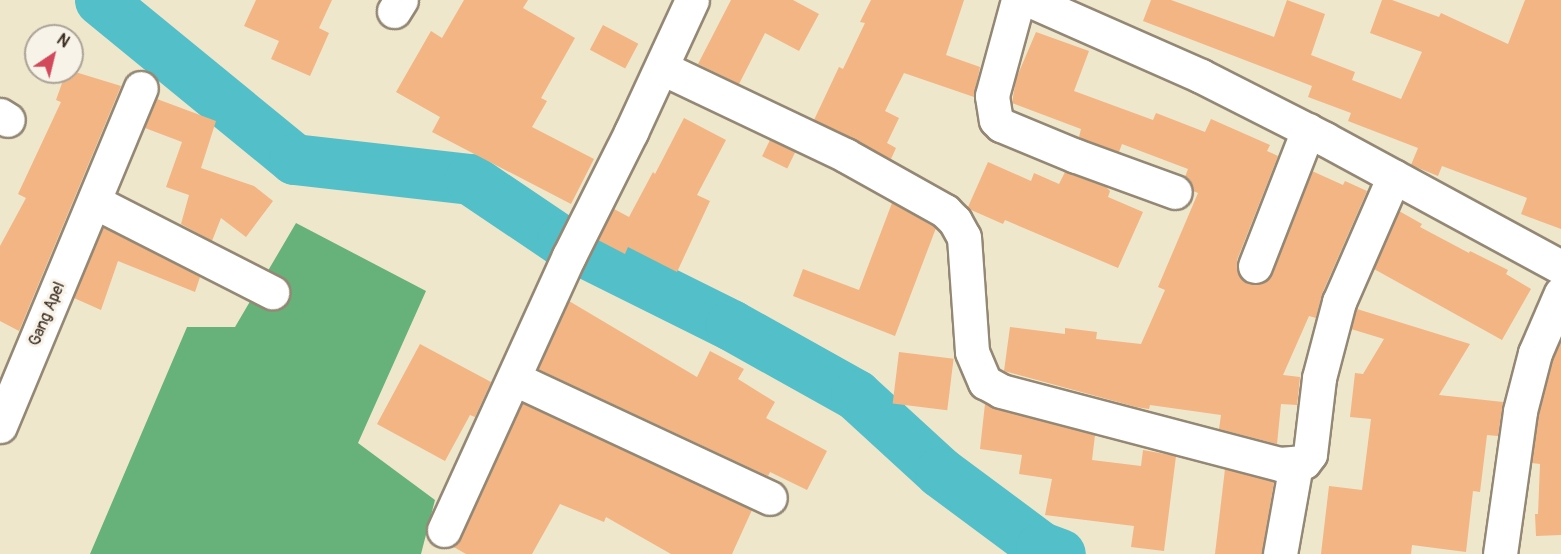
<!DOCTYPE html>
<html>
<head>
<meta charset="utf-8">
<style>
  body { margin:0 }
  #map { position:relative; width:1561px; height:554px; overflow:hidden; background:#eee7cc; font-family:Pangolin,sans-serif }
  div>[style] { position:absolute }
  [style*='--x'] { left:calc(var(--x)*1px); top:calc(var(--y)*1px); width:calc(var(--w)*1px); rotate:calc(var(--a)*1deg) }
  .forest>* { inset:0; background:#66b27a }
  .river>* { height:51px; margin:-25.5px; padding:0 25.5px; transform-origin:25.5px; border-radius:25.5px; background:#52bfc9 }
  .building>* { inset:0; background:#f2b583; transform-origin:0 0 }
  .roads { filter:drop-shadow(2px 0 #948875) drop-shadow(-2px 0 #948875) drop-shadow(0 2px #948875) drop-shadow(0 -2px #948875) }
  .minor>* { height:33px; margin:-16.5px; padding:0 16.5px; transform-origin:16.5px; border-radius:16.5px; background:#fff }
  span { translate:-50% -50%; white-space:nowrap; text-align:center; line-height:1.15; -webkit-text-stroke:6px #f7f3e8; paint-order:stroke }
  .street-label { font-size:16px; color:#3b2a1e }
  .north { position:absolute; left:24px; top:24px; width:60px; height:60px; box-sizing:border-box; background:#f7f3e8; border:2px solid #aca397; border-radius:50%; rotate:35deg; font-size:16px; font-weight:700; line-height:24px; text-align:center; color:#3b2a1e }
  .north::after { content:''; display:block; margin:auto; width:21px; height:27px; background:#d1495b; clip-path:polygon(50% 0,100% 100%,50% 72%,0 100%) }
</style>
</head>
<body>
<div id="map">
  <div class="forest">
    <i style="clip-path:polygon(296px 223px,426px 291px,358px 443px,435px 500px,421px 554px,90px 554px,187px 327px,235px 327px)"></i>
  </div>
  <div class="river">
    <i style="--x:100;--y:0;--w:251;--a:39.3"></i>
    <i style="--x:294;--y:159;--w:177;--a:6.5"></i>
    <i style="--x:470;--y:179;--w:111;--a:34"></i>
    <i style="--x:562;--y:241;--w:189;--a:26.4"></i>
    <i style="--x:731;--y:325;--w:143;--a:29.2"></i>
    <i style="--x:856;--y:395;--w:114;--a:42.5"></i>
    <i style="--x:940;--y:472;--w:126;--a:36.6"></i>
    <i style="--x:1041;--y:547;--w:20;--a:20"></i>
  </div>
  <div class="building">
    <i style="clip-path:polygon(256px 0,332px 0,319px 28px,329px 33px,310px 76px,271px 59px,279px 41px,244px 26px)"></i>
    <i style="clip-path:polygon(464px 0,528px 0,523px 8px,575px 38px,541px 98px,547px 101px,532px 127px,594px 159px,571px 204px,432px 132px,440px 117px,396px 92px,431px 31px,442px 38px)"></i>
    <i style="clip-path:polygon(731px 0,793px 0,819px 14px,799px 51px,765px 33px,739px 84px,698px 64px)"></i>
    <i style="clip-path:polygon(871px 0,964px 0,946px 55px,980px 67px,974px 97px,904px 73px,885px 111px,899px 118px,887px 143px,896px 148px,891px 159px,814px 120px,839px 67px,843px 69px,865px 23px,860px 22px)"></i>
    <i style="clip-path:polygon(1151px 0,1171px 0,1274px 37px,1287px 0,1325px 14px,1311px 55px,1355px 72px,1352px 80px,1401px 99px,1422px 52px,1370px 33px,1382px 0,1392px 0,1439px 17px,1441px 13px,1508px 44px,1525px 0,1561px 0,1561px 229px,1521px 214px,1527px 198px,1442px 166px,1438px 176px,1411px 165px,1418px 148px,1348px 121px,1351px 113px,1308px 97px,1312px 86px,1143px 21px)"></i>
    <i style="left:603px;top:25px;width:40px;height:28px;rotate:28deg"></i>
    <i style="clip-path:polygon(1036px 32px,1089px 51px,1074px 91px,1153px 120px,1156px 113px,1205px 132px,1211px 119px,1270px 145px,1267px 151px,1278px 156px,1237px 260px,1237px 269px,1240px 277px,1248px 283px,1258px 284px,1266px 281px,1272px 273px,1312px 171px,1343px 185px,1345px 181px,1367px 191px,1322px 294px,1316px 318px,1309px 316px,1283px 375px,1300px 377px,1298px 397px,1297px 405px,1281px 404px,1277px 444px,1219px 429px,1221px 415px,1150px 405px,1149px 409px,1136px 407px,1004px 371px,1010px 327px,1065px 334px,1065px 328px,1097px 332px,1096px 339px,1141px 344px,1165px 290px,1158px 287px,1198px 193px,1193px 191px,1190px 180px,1185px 177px,1188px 169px,1122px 144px,1119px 152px,1083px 139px,1079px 137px,1081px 129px,1012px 103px,1016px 79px)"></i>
    <i style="clip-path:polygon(72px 71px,121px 86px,19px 331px,0 321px,0 246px,26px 198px,18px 194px,61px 102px,56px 100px,66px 72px)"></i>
    <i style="clip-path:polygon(157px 99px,216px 121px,201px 168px,254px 186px,273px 201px,246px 237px,221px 218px,212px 241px,181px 224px,189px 195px,166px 187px,182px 142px,145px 128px)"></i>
    <i style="clip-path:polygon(684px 118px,726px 140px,697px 195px,710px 201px,677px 272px,628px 247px,625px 254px,598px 240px,614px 209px,629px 217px,653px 172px,655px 174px)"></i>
    <i style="left:770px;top:140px;width:28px;height:18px;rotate:26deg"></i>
    <i style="clip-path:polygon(988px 162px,1031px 181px,1034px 173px,1059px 184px,1065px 172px,1106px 187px,1110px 191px,1108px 197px,1143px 212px,1118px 268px,1005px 220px,1003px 224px,969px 209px,968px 207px)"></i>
    <i style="clip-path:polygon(892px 203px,936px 228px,895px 336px,793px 296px,803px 269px,859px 290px)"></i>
    <i style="clip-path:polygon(1399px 211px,1422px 224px,1420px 227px,1469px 253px,1470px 251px,1508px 270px,1506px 274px,1531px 289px,1502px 340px,1374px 269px)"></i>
    <i style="clip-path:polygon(103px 227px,200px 277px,195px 292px,118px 261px,101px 310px,74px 298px)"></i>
    <i style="clip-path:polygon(569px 301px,697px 377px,710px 351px,744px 369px,738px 379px,775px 402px,766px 418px,827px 451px,807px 490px,770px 472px,768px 476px,538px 369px)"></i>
    <i style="clip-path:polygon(1357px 309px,1470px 344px,1439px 395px,1503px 402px,1498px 436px,1487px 435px,1480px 492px,1473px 491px,1466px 552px,1412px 545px,1411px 554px,1321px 554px,1329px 486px,1362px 490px,1371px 419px,1350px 417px,1355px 373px,1363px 374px,1384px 339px,1351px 329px)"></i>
    <i style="clip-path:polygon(1561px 340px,1561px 535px,1536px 536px,1535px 514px,1538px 514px,1540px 464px,1532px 463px,1538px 415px,1553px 359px)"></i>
    <i style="clip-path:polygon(420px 344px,491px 382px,475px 417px,470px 415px,445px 461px,377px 424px)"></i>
    <i style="left:899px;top:352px;width:55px;height:52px;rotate:7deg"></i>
    <i style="clip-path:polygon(522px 403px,752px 510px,732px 554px,671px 554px,606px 517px,604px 522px,560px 504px,532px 554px,466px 554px,452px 546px,461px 538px)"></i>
    <i style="clip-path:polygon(985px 404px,996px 409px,1095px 435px,1092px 460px,1141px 466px,1143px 450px,1176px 456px,1164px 551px,1131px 547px,1134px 526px,1045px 515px,1052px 479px,1019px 474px,1022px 455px,980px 449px)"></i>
    <i style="clip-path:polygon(1225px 469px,1274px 482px,1262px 554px,1215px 554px)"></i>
  </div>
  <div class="roads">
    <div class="minor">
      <i style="--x:1018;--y:0;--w:99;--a:105.2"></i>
      <i style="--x:992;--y:96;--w:24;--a:81"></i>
      <i style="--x:996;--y:120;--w:7;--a:45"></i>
      <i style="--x:1001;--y:125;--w:81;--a:22.5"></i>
      <i style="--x:1076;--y:156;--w:105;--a:20"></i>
      <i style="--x:1029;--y:0;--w:188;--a:23.8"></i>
      <i style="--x:1201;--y:76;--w:139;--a:26.9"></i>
      <i style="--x:1325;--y:139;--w:268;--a:28.5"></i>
      <i style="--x:394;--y:11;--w:13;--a:-58"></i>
      <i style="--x:662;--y:68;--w:203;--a:25.4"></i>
      <i style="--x:845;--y:155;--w:115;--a:29.2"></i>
      <i style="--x:945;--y:211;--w:14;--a:45"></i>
      <i style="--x:955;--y:221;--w:18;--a:61"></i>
      <i style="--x:964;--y:237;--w:115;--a:86"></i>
      <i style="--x:972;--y:352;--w:33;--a:67"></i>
      <i style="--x:985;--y:382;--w:18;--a:29"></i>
      <i style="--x:1001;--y:391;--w:288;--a:14.7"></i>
      <i style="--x:1280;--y:464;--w:24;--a:-5"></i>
      <i style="--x:1304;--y:462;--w:10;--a:-53"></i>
      <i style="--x:1310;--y:454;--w:77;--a:-83.2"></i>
      <i style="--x:1319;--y:378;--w:79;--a:-75.3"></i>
      <i style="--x:1339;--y:302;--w:137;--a:-66.4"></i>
      <i style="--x:0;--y:115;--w:9;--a:32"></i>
      <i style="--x:95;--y:202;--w:199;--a:27"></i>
      <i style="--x:1255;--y:266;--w:146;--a:-68.7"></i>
      <i style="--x:515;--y:379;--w:281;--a:25"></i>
      <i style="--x:0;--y:426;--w:366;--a:-67.4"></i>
      <i style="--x:444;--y:530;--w:301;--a:-65.5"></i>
      <i style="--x:569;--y:256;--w:139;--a:-63.4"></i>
      <i style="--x:631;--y:132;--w:145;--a:-65.2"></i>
      <i style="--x:1280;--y:554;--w:91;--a:-79.9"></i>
      <i style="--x:1500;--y:554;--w:144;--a:-82"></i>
      <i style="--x:1520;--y:411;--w:60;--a:-75.5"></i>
      <i style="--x:1535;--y:353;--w:65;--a:-66.6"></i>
    </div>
  </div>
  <div class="street-label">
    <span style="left:47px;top:314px;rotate:-67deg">Gang Apel</span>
  </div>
  <div class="north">N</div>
</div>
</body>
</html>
